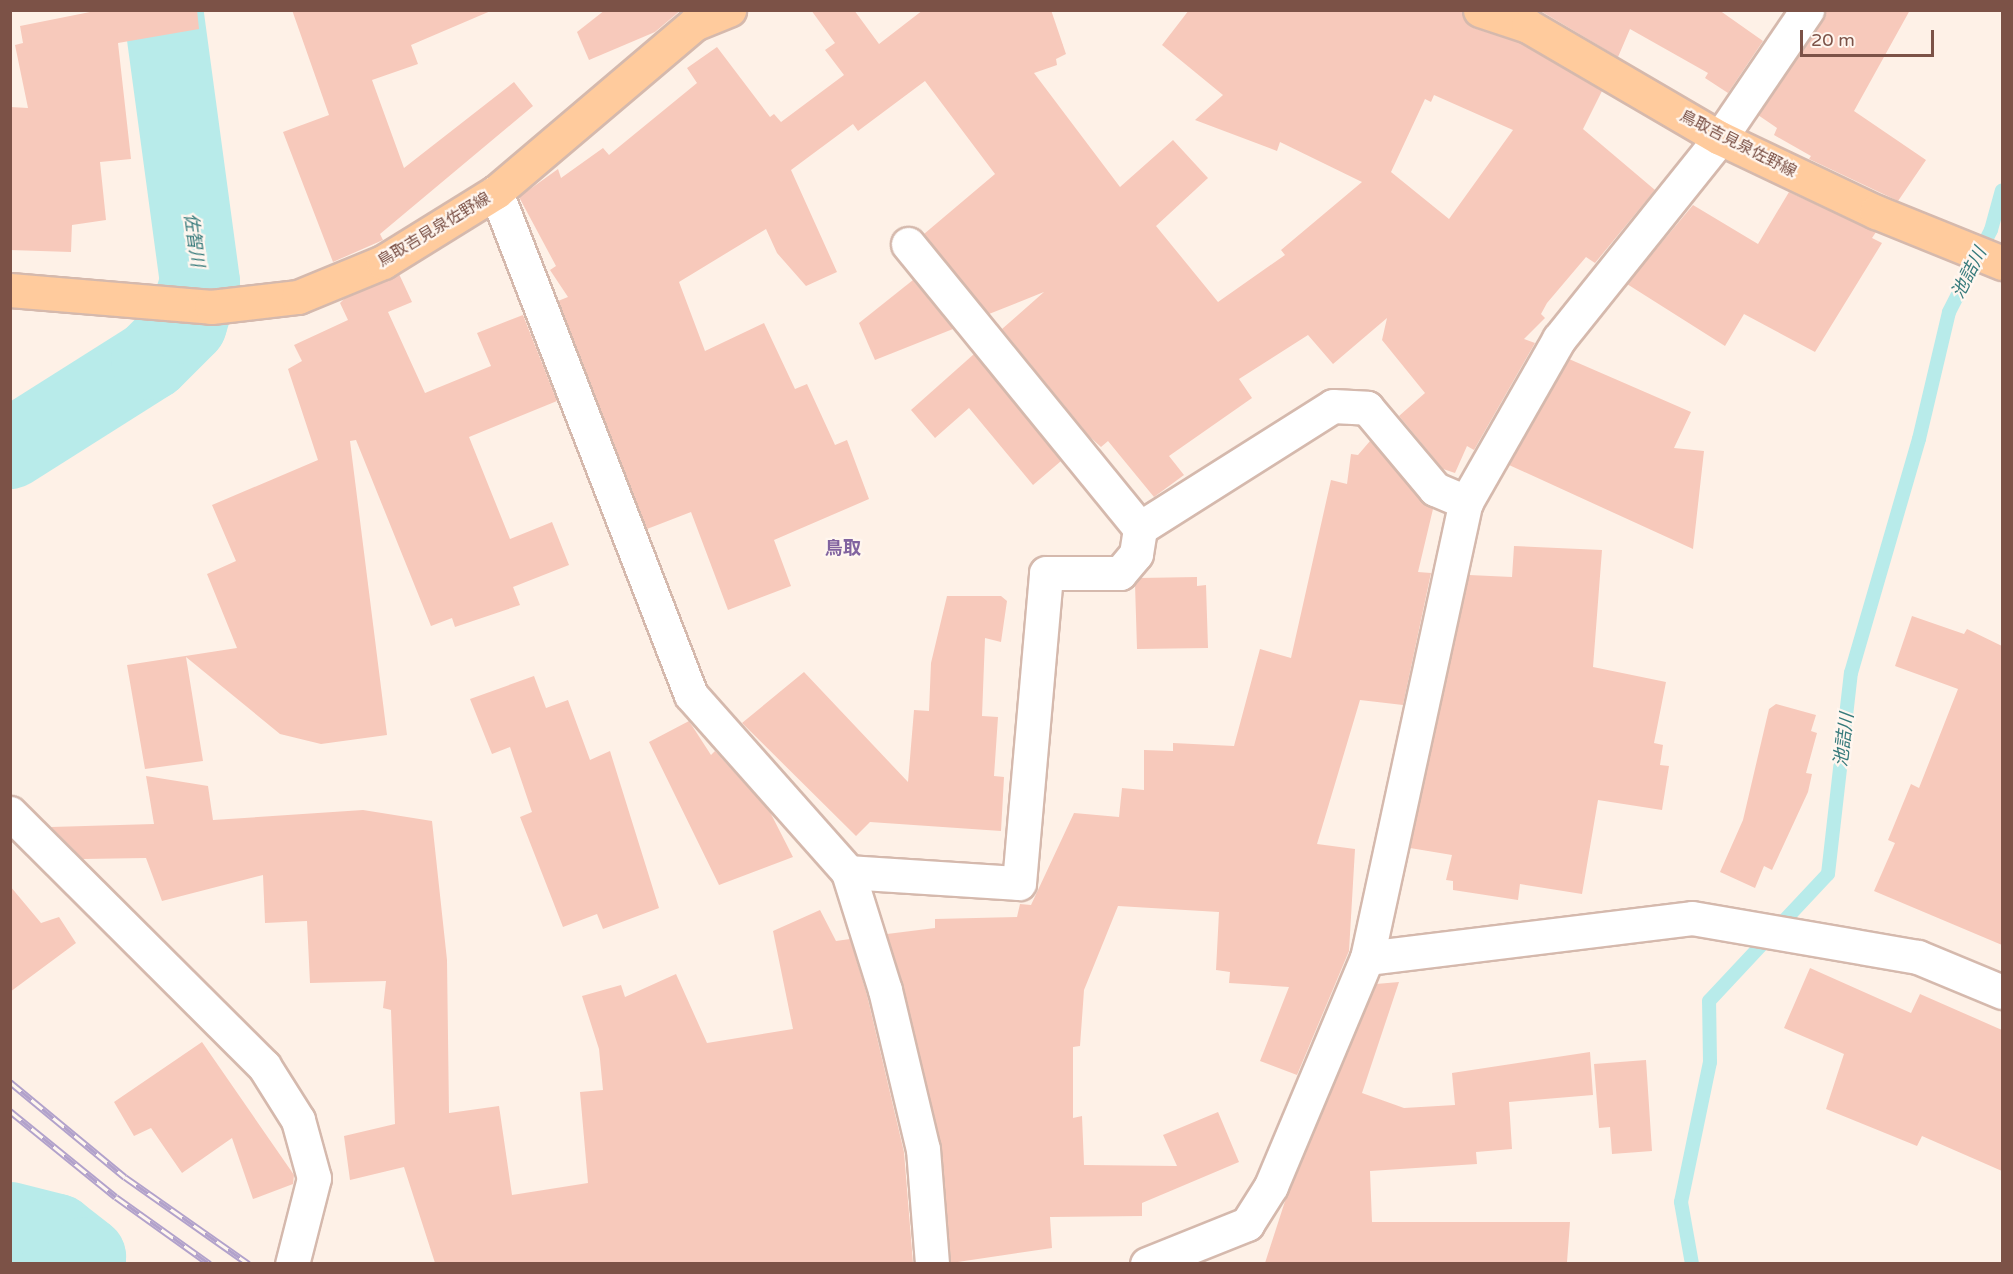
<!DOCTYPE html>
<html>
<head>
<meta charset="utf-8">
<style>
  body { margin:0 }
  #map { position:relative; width:2013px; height:1274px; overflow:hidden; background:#fef1e7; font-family:"Varela Round","Noto Sans JP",sans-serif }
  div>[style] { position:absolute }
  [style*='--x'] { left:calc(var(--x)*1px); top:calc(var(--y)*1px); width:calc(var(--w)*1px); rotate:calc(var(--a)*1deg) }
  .stream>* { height:14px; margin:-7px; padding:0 7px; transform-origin:7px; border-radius:7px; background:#b8ebea }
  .river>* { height:80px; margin:-40px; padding:0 40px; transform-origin:40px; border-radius:40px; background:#b8ebea }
  .building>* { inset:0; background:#f7c9bb }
  .roads { filter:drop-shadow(2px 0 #d5b9ad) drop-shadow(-2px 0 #d5b9ad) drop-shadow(0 2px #d5b9ad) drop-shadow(0 -2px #d5b9ad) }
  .minor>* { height:33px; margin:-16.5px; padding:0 16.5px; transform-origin:16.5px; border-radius:16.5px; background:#fff }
  .major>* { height:33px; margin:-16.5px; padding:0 16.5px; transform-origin:16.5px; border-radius:16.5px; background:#ffcb9d }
  .rail>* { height:7px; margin-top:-3.5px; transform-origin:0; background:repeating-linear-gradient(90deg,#fff6ef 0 14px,#b2a2cb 0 28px); box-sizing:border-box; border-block:2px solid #b2a2cb }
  span { translate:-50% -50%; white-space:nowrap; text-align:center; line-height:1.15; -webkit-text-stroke:4.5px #fff6ef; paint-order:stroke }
  .street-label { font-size:16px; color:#7c5247 }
  .water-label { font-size:18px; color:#367a7b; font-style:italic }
  .neighbourhood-label { font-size:18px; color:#81639f; font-weight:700 }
  .frame { position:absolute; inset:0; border:12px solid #7c5247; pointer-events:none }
  .scale { position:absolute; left:1800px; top:30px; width:134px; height:27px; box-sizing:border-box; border:3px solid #7c5247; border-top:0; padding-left:8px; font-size:18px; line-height:21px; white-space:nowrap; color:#7c5247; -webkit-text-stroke:4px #fff6ef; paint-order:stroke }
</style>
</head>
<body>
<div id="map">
  <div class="stream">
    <i style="--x:1692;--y:1264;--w:63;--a:-100.1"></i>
    <i style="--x:1681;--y:1202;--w:143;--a:-78.3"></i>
    <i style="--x:1710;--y:1062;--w:61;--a:-90.9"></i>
    <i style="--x:1709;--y:1001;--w:174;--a:-46.9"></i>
    <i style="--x:1828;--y:874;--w:202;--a:-83.5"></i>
    <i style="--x:1851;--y:673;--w:244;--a:-73.8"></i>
    <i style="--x:1919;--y:439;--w:130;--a:-76.7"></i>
    <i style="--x:1949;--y:312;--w:92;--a:-62.9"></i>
    <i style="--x:1991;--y:230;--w:41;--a:-74.6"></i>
  </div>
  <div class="river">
    <i style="--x:10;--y:449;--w:167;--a:-32.3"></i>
    <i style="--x:151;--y:360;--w:51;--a:-45"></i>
    <i style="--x:187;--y:324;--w:44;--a:-72.8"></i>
    <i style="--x:200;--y:282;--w:275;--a:-97.7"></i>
    <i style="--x:10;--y:1222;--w:49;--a:14.3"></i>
    <i style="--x:57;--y:1234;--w:37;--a:38"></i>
    <i style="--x:86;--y:1257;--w:7;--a:90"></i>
  </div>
  <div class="building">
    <i style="clip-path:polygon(100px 10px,197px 10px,199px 29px,118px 43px,131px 159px,100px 162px,106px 220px,72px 225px,71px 252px,10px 250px,10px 107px,28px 108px,15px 45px,23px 43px,20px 26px)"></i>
    <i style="clip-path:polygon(292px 10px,493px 10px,411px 45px,418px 64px,372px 80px,404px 168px,514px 82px,533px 106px,380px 234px,383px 240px,333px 262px,283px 132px,329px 115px)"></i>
    <i style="clip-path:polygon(605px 10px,681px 10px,655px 32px,589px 60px,577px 32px)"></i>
    <i style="clip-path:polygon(evenodd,811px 10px,854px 10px,879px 44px,923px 10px,1051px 10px,1066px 54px,1056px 59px,1057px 65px,1034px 73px,1120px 187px,1173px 140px,1208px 178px,1156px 226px,1218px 302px,1285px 255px,1281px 250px,1362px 182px,1280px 142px,1277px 151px,1195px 120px,1223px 95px,1162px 45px,1189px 10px,1462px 10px,1474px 28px,1520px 43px,1602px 91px,1583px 129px,1655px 190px,1595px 263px,1586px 257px,1547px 303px,1541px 314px,1545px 318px,1524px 339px,1535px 343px,1474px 450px,1467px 446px,1455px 473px,1443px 469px,1399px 416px,1425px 393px,1382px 340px,1387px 318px,1333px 364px,1308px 335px,1239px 379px,1252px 398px,1169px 456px,1184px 475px,1154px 497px,1108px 441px,1101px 447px,1090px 437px,1002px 329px,1044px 292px,989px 314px,924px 234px,995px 174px,925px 81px,858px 131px,853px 124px,791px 170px,837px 272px,806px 286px,777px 253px,766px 229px,679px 282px,705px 351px,764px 323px,795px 389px,807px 384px,835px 445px,847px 440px,869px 499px,774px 540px,791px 586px,728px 610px,691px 512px,647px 529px,558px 301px,568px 297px,550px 270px,556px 266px,519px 197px,558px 169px,561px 178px,603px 148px,609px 155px,697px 83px,687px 68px,717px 47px,770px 117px,774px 114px,781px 122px,844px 75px,825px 50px,835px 43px,811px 10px,1434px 95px,1513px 130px,1449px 219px,1391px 172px,1425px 99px,1431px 102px,1434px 95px)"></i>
    <i style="clip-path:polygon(1539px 10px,1719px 10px,1763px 41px,1728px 93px,1705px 78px,1708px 73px,1630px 29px,1618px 57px)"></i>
    <i style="clip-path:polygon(1826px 10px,1910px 10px,1854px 111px,1926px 160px,1898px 201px,1809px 159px,1811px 156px,1774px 135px,1777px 128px,1758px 115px)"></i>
    <i style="clip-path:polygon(1789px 192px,1876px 232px,1872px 238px,1882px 243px,1815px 352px,1744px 314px,1725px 346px,1627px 284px,1693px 205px,1758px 244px)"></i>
    <i style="clip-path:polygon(399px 274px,412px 302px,388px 312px,425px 393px,491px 366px,477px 333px,523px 315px,557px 401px,469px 437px,510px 539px,552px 522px,569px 565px,513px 587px,520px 605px,455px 627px,452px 618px,431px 626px,356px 440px,350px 441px,387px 735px,321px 744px,280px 734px,186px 657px,203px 761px,145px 769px,127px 665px,237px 648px,207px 574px,236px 561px,212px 505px,318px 460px,288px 369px,302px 361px,294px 345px,348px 320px,340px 303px,346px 297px)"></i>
    <i style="clip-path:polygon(913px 280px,953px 329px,875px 360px,859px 323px)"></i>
    <i style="clip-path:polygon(974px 354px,1061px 461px,1033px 485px,969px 408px,935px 438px,911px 410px)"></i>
    <i style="clip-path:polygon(1569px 359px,1691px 412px,1674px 448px,1704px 451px,1693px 549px,1509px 465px)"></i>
    <i style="clip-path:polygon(1370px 441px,1433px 509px,1418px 572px,1431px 573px,1403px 705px,1360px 700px,1317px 844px,1355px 849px,1349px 951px,1297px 1075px,1260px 1061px,1289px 987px,1229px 983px,1230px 972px,1216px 970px,1219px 912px,1118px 906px,1084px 990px,1080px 1046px,1073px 1047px,1073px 1118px,1082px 1116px,1084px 1165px,1177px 1166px,1163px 1135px,1218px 1112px,1239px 1162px,1142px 1203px,1142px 1216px,1050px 1217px,1052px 1248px,951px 1263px,941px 1145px,887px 934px,935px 928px,935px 919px,1017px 917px,1020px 904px,1031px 905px,1074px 813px,1119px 817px,1122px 788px,1144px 790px,1144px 750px,1173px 751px,1173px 743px,1234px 746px,1260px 649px,1291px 658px,1331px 480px,1347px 484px,1351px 454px,1358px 455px)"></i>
    <i style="clip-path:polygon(1514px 546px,1602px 550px,1593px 667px,1666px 682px,1654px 743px,1663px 745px,1660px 765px,1669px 766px,1662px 810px,1598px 800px,1582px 894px,1520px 884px,1518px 900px,1453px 890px,1453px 881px,1446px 880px,1452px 855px,1410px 848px,1469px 575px,1512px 577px)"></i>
    <i style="clip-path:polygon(1197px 577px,1197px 586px,1206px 585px,1208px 648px,1137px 649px,1135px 584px,1140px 578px)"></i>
    <i style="clip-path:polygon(947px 596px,1001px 596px,1007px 601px,1001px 642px,985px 638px,982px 716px,998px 717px,994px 776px,1004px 777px,1001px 831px,870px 822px,856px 836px,742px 723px,804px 672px,908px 782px,914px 710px,929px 711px,931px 663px)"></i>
    <i style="clip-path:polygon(1912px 616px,1964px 634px,1967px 629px,2002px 646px,2002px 945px,1874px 891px,1895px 843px,1888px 840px,1911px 784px,1919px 788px,1958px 689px,1895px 666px)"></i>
    <i style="clip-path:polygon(534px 676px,546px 708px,568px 700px,590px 760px,610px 751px,659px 908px,603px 929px,597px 914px,563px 927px,520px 817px,532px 812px,510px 747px,492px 754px,470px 699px)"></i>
    <i style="clip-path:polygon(1776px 704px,1816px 715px,1811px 731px,1817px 733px,1806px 773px,1812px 774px,1808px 792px,1772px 870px,1764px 866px,1755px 888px,1720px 872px,1743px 820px,1769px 709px)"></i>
    <i style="clip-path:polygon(689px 721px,711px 755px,715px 751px,770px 812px,793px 857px,719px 885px,649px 742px)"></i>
    <i style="clip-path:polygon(146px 776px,208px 786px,213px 820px,363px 810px,432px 821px,447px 960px,449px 1113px,499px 1106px,512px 1195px,588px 1183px,580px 1092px,603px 1090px,599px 1049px,582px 996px,621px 985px,625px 997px,676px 974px,707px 1043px,793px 1029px,773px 931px,820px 910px,836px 941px,850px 939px,867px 995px,904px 1152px,913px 1263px,435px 1263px,404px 1167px,350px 1180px,344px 1136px,395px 1124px,391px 1010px,383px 1008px,386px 981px,310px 983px,307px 921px,265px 923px,263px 875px,162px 901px,146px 858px,83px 859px,51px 827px,154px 824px)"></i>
    <i style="clip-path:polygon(10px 886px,41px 923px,59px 917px,76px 943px,10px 992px)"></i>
    <i style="clip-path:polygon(1810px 968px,1911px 1013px,1920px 994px,2002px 1030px,2002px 1171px,1922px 1136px,1917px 1146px,1826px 1109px,1844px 1054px,1784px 1028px)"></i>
    <i style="clip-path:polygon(1399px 982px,1362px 1093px,1404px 1108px,1455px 1105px,1452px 1073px,1590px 1052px,1593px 1095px,1509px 1102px,1512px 1149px,1476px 1152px,1477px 1164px,1370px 1171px,1372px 1222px,1570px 1222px,1567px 1262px,1265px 1263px,1287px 1195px,1376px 984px)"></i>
    <i style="clip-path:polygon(202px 1042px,294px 1175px,293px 1184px,253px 1199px,232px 1138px,182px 1173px,151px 1128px,134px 1136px,114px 1102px)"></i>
    <i style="clip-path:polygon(1646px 1060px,1652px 1151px,1612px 1154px,1610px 1127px,1599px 1128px,1594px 1064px)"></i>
  </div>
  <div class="roads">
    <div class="minor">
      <i style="--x:496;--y:192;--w:539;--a:68.81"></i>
      <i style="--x:691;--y:695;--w:237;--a:48.4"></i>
      <i style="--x:848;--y:872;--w:124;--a:72.6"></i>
      <i style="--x:885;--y:990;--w:163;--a:76.6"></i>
      <i style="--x:923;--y:1149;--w:115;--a:85.5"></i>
      <i style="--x:908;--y:244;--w:367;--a:50.8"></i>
      <i style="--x:10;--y:813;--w:359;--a:44.9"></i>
      <i style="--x:264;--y:1066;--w:64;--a:57.8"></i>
      <i style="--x:298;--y:1120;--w:60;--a:74.6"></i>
      <i style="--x:314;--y:1178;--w:89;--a:104.3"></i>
      <i style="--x:848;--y:872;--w:171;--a:3.7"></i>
      <i style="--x:1019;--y:883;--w:311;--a:-85"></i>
      <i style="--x:1046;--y:573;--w:74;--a:0"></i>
      <i style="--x:1120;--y:573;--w:25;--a:-50"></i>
      <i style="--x:1136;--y:554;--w:26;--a:-81"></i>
      <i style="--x:1140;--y:528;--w:228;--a:-32.3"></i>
      <i style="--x:1333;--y:406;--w:34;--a:3"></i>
      <i style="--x:1367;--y:408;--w:106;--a:50"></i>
      <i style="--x:1435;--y:489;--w:34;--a:23"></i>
      <i style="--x:1367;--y:958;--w:327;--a:-7"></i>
      <i style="--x:1692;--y:918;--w:229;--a:9.8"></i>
      <i style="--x:1918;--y:957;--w:91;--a:22.6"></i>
      <i style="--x:1147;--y:1264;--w:108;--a:-21.8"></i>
      <i style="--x:1247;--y:1224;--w:45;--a:-57.7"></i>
      <i style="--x:1271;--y:1186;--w:247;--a:-67.2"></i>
      <i style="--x:1367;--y:958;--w:467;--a:-77.8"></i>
      <i style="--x:1466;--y:502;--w:188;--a:-60.3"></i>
      <i style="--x:1559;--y:339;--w:258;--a:-51.3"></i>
      <i style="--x:1720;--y:138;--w:155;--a:-55.8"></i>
    </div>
    <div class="major">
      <i style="--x:1480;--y:10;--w:51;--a:18.4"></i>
      <i style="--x:1528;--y:26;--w:222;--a:30.3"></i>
      <i style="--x:1720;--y:138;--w:173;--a:25.4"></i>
      <i style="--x:1876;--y:212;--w:136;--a:22"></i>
      <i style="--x:10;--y:290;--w:202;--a:4.8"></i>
      <i style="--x:211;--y:307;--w:88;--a:-6.6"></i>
      <i style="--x:298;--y:297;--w:92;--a:-22.4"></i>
      <i style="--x:383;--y:262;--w:133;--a:-31.8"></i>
      <i style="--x:496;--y:192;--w:260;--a:-40.3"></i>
      <i style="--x:694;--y:24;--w:38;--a:-22"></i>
    </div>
  </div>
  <div class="rail">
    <i style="--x:10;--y:1082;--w:149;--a:39.6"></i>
    <i style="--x:125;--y:1177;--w:151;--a:35.1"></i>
    <i style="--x:10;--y:1111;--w:136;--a:39.1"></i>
    <i style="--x:116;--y:1197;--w:115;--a:35.5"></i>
  </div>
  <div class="street-label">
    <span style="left:1738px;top:144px;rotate:27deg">鳥取吉見泉佐野線</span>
    <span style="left:434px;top:230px;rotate:-31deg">鳥取吉見泉佐野線</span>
  </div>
  <div class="water-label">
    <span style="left:194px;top:240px;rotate:82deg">佐智川</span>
    <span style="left:1969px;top:273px;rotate:-63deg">池詰川</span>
    <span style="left:1844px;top:740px;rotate:-83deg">池詰川</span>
  </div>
  <div class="neighbourhood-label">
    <span style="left:843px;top:548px">鳥取</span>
  </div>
  <div class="frame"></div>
  <div class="scale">20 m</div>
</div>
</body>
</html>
